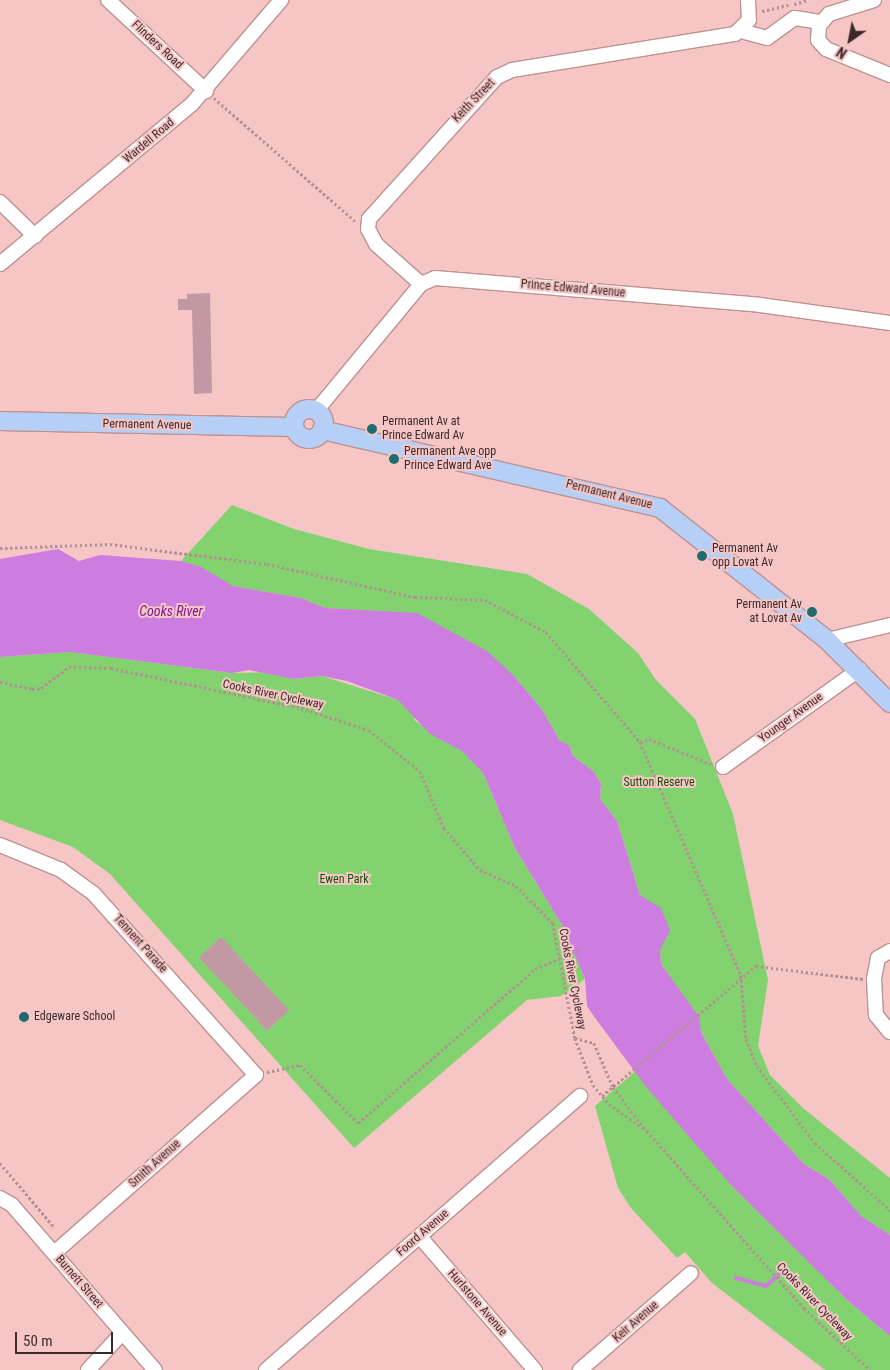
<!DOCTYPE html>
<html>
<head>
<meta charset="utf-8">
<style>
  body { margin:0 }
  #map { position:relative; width:890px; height:1370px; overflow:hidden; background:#f5c6c5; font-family:"Roboto Condensed",sans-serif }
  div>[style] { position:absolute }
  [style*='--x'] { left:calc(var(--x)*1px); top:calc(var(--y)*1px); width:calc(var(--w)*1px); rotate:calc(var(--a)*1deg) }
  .green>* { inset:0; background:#83d270 }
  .water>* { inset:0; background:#cd7ce0 }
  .stream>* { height:4px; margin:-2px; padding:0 2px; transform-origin:2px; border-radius:2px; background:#cd7ce0 }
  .building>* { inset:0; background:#c398a5; transform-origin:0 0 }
  .path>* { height:2.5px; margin-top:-1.25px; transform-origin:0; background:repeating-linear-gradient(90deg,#b59090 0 2.5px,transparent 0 5px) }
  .roads { filter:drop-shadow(1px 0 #be9291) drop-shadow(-1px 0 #be9291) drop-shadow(0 1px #be9291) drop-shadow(0 -1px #be9291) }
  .minor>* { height:14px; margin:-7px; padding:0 7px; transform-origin:7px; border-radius:7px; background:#fff }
  .major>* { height:18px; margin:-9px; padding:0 9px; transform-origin:9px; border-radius:9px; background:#b6cff7 }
  .major>.ring { margin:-9px; padding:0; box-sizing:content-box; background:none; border:18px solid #b6cff7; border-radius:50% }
  .dots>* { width:14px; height:14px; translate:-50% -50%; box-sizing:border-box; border:2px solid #f5c6c5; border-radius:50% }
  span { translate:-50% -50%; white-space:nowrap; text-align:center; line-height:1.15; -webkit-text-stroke:4px #f5c6c5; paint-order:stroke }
  .street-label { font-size:12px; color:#3c2a2a }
  .poi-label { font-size:12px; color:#3c2a2a }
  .left { translate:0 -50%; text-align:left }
  .right { translate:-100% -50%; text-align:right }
  .park-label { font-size:12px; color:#184f04 }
  .water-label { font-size:14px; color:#7e1893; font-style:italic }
  .north { position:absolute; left:825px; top:15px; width:50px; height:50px; -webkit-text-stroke:4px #f5c6c5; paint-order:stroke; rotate:213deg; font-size:14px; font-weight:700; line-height:20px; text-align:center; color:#3c2a2a }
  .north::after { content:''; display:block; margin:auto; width:18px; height:22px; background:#3c2a2a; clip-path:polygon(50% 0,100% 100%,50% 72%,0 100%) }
  .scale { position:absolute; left:15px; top:1332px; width:98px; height:22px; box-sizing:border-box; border:2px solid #3c2a2a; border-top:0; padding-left:6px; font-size:15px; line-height:18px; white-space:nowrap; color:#3c2a2a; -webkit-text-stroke:4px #f5c6c5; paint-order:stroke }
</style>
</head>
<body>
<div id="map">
  <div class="green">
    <i style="clip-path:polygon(232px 505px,294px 529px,369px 549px,527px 574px,589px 609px,638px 653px,656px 680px,695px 719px,733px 814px,768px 980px,758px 1046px,770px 1075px,803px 1108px,890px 1178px,890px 1235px,861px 1216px,830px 1180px,804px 1164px,727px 1079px,701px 1032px,698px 1017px,661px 964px,660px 950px,666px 935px,649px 902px,640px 895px,617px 821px,600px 799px,601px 784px,594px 772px,573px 756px,569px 745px,560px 741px,541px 708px,513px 675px,417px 614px,325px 608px,301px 598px,233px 586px,181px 561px)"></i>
    <i style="clip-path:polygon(70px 652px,232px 673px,277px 672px,294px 679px,322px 676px,398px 700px,416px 715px,414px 720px,462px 751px,483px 773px,515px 848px,562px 925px,585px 979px,561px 996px,527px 1000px,354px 1148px,110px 874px,73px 847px,0 820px,0 657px)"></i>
    <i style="clip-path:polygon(637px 1070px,732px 1186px,848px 1301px,890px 1336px,890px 1370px,825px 1370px,712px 1283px,685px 1252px,677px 1258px,631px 1208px,618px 1188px,595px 1106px)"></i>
  </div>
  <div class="water">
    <i style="clip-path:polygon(58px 549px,79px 561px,100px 555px,181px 561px,201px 567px,233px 586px,301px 598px,325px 608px,417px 613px,487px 651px,513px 675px,541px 708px,560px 741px,569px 745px,573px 756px,594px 772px,601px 784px,600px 799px,617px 821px,640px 895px,661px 908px,670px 930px,660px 950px,661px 964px,699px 1017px,701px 1032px,727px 1079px,804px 1164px,830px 1180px,861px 1216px,890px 1235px,890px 1336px,848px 1301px,732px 1186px,647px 1088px,593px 1015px,587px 1006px,585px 979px,562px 925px,515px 848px,483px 773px,462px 751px,430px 734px,398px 700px,347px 681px,322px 676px,294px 679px,249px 670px,232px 673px,70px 652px,0 657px,0 559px)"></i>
  </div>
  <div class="stream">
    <i style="--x:736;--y:1278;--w:31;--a:15"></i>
    <i style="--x:766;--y:1286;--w:21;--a:-41"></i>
  </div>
  <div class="building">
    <i style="clip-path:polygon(210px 293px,212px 393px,194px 394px,192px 310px,178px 310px,178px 299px,187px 299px,187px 294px)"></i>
    <i style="left:221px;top:937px;width:100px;height:30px;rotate:47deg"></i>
  </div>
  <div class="path">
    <i style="--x:794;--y:4;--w:15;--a:-16"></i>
    <i style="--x:762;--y:11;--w:27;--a:-13"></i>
    <i style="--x:214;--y:98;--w:187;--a:41.1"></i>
    <i style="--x:0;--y:548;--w:110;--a:-2.1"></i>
    <i style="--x:110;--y:544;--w:158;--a:7.3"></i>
    <i style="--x:267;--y:564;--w:152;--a:12.6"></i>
    <i style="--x:415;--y:597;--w:70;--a:2.5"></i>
    <i style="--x:485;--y:600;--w:69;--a:27.7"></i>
    <i style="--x:546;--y:632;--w:145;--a:49.5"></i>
    <i style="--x:640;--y:742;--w:254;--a:66.6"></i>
    <i style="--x:741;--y:975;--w:64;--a:85.5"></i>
    <i style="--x:746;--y:1039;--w:29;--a:68"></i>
    <i style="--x:757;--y:1066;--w:96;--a:53"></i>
    <i style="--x:815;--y:1143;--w:101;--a:41.8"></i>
    <i style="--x:0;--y:682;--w:33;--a:12"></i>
    <i style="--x:32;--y:689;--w:9;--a:-6"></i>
    <i style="--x:41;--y:688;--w:35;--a:-37"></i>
    <i style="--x:69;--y:667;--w:42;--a:1.4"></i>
    <i style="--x:111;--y:668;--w:194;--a:11.9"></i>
    <i style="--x:301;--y:708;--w:71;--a:17.9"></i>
    <i style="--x:369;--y:730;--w:65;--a:38.8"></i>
    <i style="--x:420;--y:771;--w:62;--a:67.2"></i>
    <i style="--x:444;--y:828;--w:55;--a:49.4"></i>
    <i style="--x:480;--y:870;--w:39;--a:24"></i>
    <i style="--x:516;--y:886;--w:52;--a:45"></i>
    <i style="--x:553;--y:923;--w:117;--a:79.2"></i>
    <i style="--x:575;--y:1038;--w:50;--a:69"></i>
    <i style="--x:593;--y:1085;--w:25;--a:50"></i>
    <i style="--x:609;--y:1104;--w:47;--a:35.4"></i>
    <i style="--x:647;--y:1131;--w:237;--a:48.4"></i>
    <i style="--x:804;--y:1308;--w:91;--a:43.2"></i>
    <i style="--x:640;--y:742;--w:9;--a:-18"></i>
    <i style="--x:649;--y:739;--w:67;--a:22"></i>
    <i style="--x:575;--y:1038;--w:20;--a:15"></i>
    <i style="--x:594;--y:1043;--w:48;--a:66.6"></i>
    <i style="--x:613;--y:1087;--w:53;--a:52.7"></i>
    <i style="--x:267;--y:1072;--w:34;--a:-12"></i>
    <i style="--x:300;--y:1065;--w:82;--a:45"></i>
    <i style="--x:358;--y:1123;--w:235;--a:-41"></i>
    <i style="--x:535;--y:969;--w:48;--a:-23.4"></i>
    <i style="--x:602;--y:1096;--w:202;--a:-40.2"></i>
    <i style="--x:756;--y:966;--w:108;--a:6.9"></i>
    <i style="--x:0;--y:1163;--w:85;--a:49.8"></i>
  </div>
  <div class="roads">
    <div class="minor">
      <i style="--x:108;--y:0;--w:134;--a:42.9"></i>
      <i style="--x:874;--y:0;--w:47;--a:162.7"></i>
      <i style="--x:829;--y:14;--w:16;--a:130"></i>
      <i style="--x:819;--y:26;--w:14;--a:94"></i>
      <i style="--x:818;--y:40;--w:12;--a:48"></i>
      <i style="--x:826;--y:49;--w:69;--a:22.1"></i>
      <i style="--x:741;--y:31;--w:27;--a:15"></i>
      <i style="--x:767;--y:38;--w:34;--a:-36"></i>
      <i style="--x:795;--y:18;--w:26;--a:9"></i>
      <i style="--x:0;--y:202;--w:49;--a:44.2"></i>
      <i style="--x:0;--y:264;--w:250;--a:-39.8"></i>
      <i style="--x:192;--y:104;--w:137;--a:-49.4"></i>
      <i style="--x:421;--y:284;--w:60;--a:-138.4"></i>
      <i style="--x:376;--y:244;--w:17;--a:-118"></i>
      <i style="--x:368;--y:229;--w:10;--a:-84"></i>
      <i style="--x:369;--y:219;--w:191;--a:-48"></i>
      <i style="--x:497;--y:77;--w:17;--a:-25"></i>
      <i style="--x:512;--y:70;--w:226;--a:-9.2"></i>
      <i style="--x:735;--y:34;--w:20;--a:-45"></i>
      <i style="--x:749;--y:20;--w:20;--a:-93"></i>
      <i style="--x:316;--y:411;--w:165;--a:-50.4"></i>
      <i style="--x:421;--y:284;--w:15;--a:-23"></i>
      <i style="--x:435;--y:278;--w:326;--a:4.7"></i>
      <i style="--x:760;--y:305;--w:131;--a:7.9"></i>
      <i style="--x:827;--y:640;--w:65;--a:-13.4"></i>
      <i style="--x:723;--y:767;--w:168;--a:-35.6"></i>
      <i style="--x:0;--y:845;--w:66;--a:22.3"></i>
      <i style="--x:61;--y:870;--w:39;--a:36"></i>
      <i style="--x:93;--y:893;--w:244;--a:48.2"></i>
      <i style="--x:256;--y:1075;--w:269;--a:138.6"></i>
      <i style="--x:890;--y:951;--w:14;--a:150"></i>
      <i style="--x:878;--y:958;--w:21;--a:101"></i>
      <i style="--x:874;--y:979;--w:36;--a:87"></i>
      <i style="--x:876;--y:1015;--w:22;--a:51"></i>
      <i style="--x:0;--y:1198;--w:14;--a:30"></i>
      <i style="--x:12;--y:1205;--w:218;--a:49.1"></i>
      <i style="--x:420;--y:1237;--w:176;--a:49.2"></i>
      <i style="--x:88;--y:1370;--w:50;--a:-47.4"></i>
      <i style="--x:266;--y:1370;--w:417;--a:-41.1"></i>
      <i style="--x:580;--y:1370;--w:147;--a:-41.1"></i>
    </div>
    <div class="major">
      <i class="ring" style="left:294px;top:409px;width:12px;height:12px"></i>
      <i style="--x:0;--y:421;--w:294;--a:1.2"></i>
      <i style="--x:322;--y:430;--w:347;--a:13"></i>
      <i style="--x:660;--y:508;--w:213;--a:38.3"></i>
      <i style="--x:827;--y:640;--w:89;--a:45"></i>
    </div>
  </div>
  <div class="dots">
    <i style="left:372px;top:429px;background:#1f6b6f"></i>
    <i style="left:394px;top:459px;background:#1f6b6f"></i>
    <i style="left:702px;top:556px;background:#1f6b6f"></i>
    <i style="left:812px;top:612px;background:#1f6b6f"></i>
    <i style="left:24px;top:1017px;background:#1f6b6f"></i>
  </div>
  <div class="street-label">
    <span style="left:157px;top:45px;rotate:43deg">Flinders Road</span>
    <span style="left:474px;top:101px;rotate:-46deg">Keith Street</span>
    <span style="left:149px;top:141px;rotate:-40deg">Wardell Road</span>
    <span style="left:573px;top:289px;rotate:5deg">Prince Edward Avenue</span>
    <span style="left:147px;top:425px;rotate:1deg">Permanent Avenue</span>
    <span style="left:609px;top:495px;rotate:14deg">Permanent Avenue</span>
    <span style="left:273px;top:695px;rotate:12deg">Cooks River Cycleway</span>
    <span style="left:791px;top:718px;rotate:-36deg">Younger Avenue</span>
    <span style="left:140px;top:944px;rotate:48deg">Tennent Parade</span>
    <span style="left:572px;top:979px;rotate:79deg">Cooks River Cycleway</span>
    <span style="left:155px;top:1164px;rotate:-42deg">Smith Avenue</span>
    <span style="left:423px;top:1233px;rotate:-41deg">Foord Avenue</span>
    <span style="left:79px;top:1282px;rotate:49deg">Burnett Street</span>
    <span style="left:814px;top:1302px;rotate:46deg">Cooks River Cycleway</span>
    <span style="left:477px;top:1303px;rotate:49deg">Hurlstone Avenue</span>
    <span style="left:636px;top:1322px;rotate:-41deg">Keir Avenue</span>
  </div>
  <div class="poi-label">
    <span class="left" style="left:382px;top:429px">Permanent Av at<br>Prince Edward Av</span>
    <span class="left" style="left:404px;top:459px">Permanent Ave opp<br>Prince Edward Ave</span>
    <span class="left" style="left:712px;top:556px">Permanent Av<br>opp Lovat Av</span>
    <span class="right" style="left:802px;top:612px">Permanent Av<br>at Lovat Av</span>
    <span class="left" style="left:34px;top:1017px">Edgeware School</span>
  </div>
  <div class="park-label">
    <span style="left:659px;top:783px">Sutton Reserve</span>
    <span style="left:344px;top:880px">Ewen Park</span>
  </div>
  <div class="water-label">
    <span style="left:171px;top:611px">Cooks River</span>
  </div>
  <div class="north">N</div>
  <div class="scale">50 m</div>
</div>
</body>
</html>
